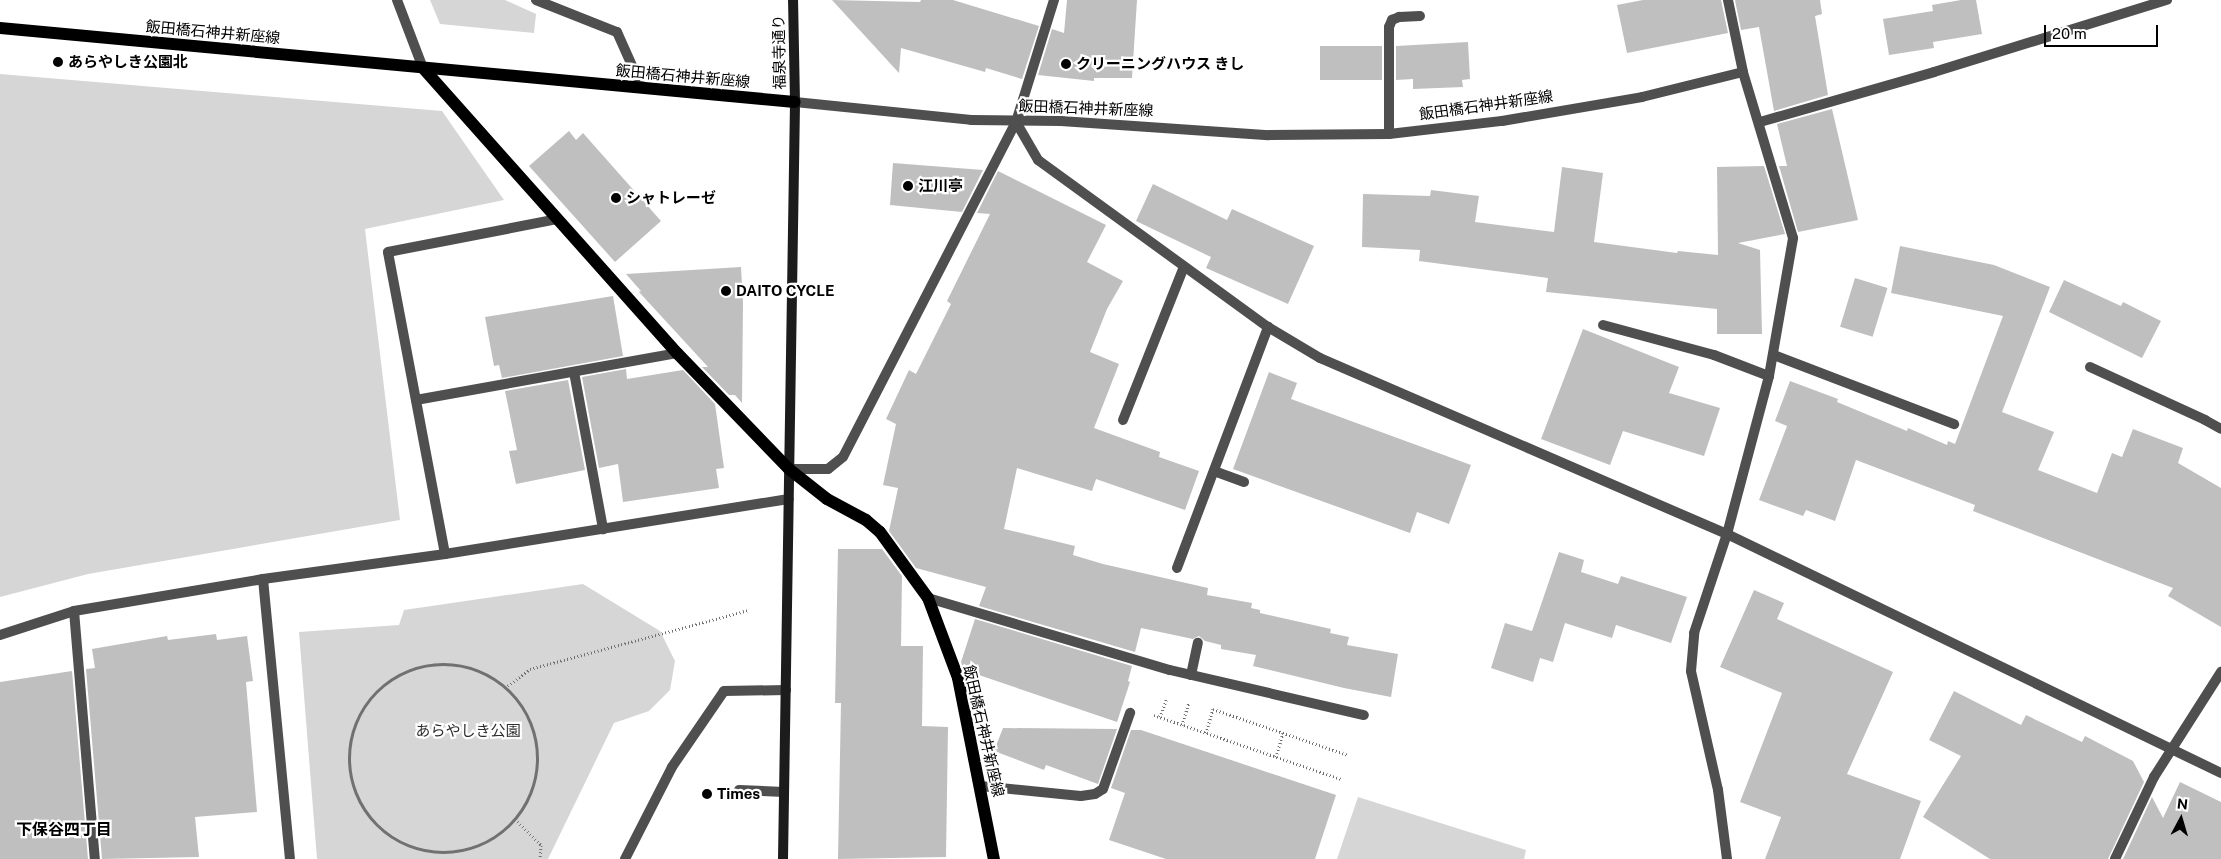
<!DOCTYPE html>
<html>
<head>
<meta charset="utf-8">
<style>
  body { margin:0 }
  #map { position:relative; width:2221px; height:859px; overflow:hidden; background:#fff; font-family:"Public Sans","Noto Sans JP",sans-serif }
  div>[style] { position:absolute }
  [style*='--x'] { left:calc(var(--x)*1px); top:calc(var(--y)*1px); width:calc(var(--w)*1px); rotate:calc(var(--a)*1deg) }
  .green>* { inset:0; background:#d6d6d6 }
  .building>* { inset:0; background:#bfbfbf; transform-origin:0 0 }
  .path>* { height:3px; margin-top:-1.5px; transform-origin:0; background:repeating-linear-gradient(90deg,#717171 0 1px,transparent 0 3.5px) }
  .path>.ring { margin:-1.5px; padding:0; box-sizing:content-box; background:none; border:3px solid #717171; border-radius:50% }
  .lane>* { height:10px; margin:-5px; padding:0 5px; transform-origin:5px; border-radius:5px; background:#4f4f4f }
  .street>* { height:10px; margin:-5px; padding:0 5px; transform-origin:5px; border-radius:5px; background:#4f4f4f }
  .secondary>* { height:10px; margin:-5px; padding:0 5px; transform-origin:5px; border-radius:5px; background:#1c1c1c }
  .primary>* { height:12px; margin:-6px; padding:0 6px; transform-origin:6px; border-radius:6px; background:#000 }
  .dots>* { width:14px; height:14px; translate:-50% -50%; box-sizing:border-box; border:2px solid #fff; border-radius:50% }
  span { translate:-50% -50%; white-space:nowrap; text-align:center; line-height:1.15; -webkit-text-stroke:4.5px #fff; paint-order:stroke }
  .street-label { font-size:15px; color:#000 }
  .poi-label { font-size:15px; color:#000; font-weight:700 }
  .left { translate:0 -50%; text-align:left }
  .park-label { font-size:15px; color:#2d2d2d }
  .neighbourhood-label { font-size:16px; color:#000; font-weight:700 }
  .north { position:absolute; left:2156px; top:794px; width:50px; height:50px; -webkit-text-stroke:4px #fff; paint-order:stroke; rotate:6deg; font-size:14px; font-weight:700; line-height:20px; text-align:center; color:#000 }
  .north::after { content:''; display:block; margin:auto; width:18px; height:22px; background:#000; clip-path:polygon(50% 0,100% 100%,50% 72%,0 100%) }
  .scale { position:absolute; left:2044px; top:25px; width:114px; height:22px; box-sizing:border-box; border:2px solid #000; border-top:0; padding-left:6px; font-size:15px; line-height:18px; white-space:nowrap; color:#000; -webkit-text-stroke:4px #fff; paint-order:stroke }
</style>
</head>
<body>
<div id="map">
  <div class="green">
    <i style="clip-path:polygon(430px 0,505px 0,536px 14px,534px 33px,440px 24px)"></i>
    <i style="clip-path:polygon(0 74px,442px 111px,504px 200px,365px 229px,400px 520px,88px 574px,0 597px)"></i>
    <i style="clip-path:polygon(583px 584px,660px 631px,675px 661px,670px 690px,649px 711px,614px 723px,548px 859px,317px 859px,299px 632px,399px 625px,404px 610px)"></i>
    <i style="clip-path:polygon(1358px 797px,1526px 850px,1524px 859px,1337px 859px)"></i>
  </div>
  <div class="building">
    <i style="clip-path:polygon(832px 0,920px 2px,921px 0,953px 0,1039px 26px,1022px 79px,986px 68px,985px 72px,901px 48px,899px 73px)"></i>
    <i style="clip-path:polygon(1067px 0,1137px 0,1132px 78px,1094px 78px,1094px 81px,1038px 75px,1052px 29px,1064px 33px)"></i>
    <i style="clip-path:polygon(1643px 0,1721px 0,1728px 33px,1627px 53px,1617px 5px)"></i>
    <i style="clip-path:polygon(1735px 0,1820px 0,1822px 14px,1815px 16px,1828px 95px,1774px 111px,1759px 27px,1741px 30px)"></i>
    <i style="clip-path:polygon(1961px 0,1976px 0,1982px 34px,1933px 42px,1934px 48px,1889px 55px,1883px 19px,1933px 11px,1932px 5px)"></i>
    <i style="clip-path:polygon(1468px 42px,1470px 79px,1462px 80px,1463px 87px,1413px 89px,1413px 79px,1396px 80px,1396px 46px)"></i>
    <i style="left:1382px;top:46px;width:34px;height:62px;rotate:90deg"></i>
    <i style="clip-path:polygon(1832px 109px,1858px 220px,1798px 232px,1779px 166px,1787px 166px,1777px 124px)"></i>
    <i style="clip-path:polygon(569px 131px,576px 140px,583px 133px,661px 221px,615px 262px,529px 166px)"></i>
    <i style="clip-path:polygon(893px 163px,983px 170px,962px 212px,890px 205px)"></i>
    <i style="clip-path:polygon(1764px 166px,1785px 234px,1738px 243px,1760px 250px,1762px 334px,1717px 334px,1717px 309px,1546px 292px,1548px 278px,1419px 261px,1420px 250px,1362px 247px,1363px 194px,1430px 196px,1431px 190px,1479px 196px,1475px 222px,1554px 232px,1562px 167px,1603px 173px,1594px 242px,1677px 253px,1678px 251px,1718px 255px,1717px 167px)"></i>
    <i style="clip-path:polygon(998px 171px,1106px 225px,1087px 262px,1123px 281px,1107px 309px,1090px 352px,1119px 364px,1094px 428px,1160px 452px,1159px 457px,1199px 471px,1185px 510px,1096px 479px,1092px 491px,1017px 468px,1004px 529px,1075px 546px,1073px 555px,1103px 564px,1208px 588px,1207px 595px,1252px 603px,1251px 608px,1260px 610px,1260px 613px,1331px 629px,1330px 633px,1349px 637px,1347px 645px,1398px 654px,1391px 697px,1344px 688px,1253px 666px,1256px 655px,1221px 649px,1221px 645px,1205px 641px,1199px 636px,1193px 639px,1141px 628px,1135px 652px,979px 606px,986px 587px,916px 568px,889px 531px,898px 488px,883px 485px,896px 424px,886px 419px,909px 370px,916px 374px,951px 304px,947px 301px,990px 214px,977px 213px)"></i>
    <i style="clip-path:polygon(1153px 184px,1227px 220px,1232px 209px,1314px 246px,1288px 304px,1206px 268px,1211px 257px,1136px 221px)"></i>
    <i style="clip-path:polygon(1900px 246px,1994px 265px,2050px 287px,2002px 412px,2054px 432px,2038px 470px,2097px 493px,2112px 453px,2122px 457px,2133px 429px,2183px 448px,2178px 463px,2221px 488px,2221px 627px,2168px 596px,2173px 588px,1973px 511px,1975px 505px,1856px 460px,1835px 521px,1806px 510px,1803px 516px,1759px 500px,1787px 426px,1775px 421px,1790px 381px,1838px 399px,1837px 402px,1907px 431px,1908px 428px,1947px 445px,1948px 441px,1955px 444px,2003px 316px,1891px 293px)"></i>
    <i style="clip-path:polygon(741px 267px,743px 303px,742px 403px,735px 395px,729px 395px,702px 367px,708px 367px,639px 292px,641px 291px,626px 274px)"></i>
    <i style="left:1855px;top:278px;width:34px;height:51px;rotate:17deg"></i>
    <i style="clip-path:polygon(2064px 280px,2121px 306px,2123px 302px,2161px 321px,2142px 358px,2049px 312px)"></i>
    <i style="clip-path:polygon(613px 296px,623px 356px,502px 378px,499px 365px,494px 366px,485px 317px)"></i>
    <i style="clip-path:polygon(1583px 329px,1679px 367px,1669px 393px,1720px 408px,1704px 456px,1623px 431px,1610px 465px,1541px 439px)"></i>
    <i style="clip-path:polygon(626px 369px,627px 379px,683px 370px,715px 404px,724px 468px,716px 469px,719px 488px,623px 502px,618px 464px,599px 468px,582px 377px)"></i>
    <i style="clip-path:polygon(1269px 372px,1297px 383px,1291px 399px,1471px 465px,1449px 524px,1417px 512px,1410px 533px,1233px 469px)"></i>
    <i style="clip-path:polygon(568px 380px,585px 470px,516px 484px,509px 451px,517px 450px,505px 391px)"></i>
    <i style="clip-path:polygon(838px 549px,882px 549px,902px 576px,901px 646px,923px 646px,922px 726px,948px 727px,946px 857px,838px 859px,841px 703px,835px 703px)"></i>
    <i style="clip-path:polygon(1559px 552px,1584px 560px,1581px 572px,1618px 584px,1621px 576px,1687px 597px,1671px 643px,1616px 625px,1612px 638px,1565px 623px,1553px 662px,1540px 658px,1533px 682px,1491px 668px,1505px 623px,1532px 631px)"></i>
    <i style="clip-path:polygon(1754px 590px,1784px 603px,1777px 619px,1893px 672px,1847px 774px,1921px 801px,1900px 859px,1765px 859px,1781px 817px,1740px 802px,1782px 693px,1720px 667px)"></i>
    <i style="clip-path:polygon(975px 619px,1132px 666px,1128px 681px,1130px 682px,1117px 722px,964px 670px,961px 662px)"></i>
    <i style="clip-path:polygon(216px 634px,217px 640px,247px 636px,253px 681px,246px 682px,257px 812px,195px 817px,199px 857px,102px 859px,86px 669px,95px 668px,92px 649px,167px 636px,168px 640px)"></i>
    <i style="clip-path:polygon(72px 671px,88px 859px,0 859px,0 682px)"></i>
    <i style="clip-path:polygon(1954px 691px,2021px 725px,2026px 715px,2082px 742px,2085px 736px,2133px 761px,2144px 782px,2108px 859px,1990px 859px,1923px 817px,1961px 756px,1929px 740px)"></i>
    <i style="clip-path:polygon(1003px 728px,1117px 729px,1098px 784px,1046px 765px,1044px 770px,994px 751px)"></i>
    <i style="clip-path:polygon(1131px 730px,1141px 730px,1336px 795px,1315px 859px,1166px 859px,1109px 840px,1125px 793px,1111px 788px)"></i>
    <i style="clip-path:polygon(2180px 782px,2221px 802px,2221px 859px,2123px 859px,2152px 797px,2163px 818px)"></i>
  </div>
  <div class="path">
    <i class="ring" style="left:349px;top:664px;width:185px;height:185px"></i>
    <i style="--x:505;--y:688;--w:31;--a:-37"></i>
    <i style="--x:530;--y:669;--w:226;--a:-15.1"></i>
    <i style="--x:1154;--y:715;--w:198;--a:18.9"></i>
    <i style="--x:1160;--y:717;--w:20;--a:-70"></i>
    <i style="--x:1182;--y:725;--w:24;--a:-73"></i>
    <i style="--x:1206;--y:733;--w:25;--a:-74"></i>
    <i style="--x:1213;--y:709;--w:143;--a:18.8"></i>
    <i style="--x:1276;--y:757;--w:25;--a:-74"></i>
    <i style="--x:515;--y:819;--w:37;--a:45"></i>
    <i style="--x:541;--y:845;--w:14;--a:94"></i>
  </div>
  <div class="lane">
    <i style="--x:1016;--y:122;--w:128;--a:-72.7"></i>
    <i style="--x:1389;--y:134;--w:107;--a:-90"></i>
    <i style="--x:1389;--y:27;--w:8;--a:-67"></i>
    <i style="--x:1392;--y:20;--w:8;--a:-23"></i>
    <i style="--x:1399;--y:17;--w:21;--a:-3"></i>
    <i style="--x:1603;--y:325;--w:115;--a:15.1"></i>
    <i style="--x:1714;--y:355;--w:59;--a:20.9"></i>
    <i style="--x:1774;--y:355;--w:193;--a:21"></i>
    <i style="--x:2090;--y:367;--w:127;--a:24.7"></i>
    <i style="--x:2205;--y:420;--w:18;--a:29"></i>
    <i style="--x:574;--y:372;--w:160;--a:79.5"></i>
    <i style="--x:416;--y:400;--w:265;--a:-10.2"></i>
    <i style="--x:1123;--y:420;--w:165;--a:-68.3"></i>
    <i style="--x:1214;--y:471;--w:32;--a:20"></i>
    <i style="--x:445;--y:554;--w:307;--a:-100.7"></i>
    <i style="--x:388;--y:252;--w:172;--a:-11"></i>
    <i style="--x:1177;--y:568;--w:258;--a:-69.3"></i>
    <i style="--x:928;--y:598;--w:252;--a:16.6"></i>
    <i style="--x:1170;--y:670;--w:199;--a:13.1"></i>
    <i style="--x:1191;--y:675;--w:33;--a:-78"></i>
    <i style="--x:980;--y:786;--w:101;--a:5.7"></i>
    <i style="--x:1081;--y:796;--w:14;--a:-8"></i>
    <i style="--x:1095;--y:794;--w:9;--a:-32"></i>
    <i style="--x:1103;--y:789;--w:81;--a:-70.4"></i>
    <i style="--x:739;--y:790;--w:45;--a:2.5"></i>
  </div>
  <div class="street">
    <i style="--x:397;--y:0;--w:73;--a:69.1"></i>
    <i style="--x:536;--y:0;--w:87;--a:21.6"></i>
    <i style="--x:617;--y:32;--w:61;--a:65.9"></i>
    <i style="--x:795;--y:102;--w:177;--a:5.8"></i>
    <i style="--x:971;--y:120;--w:90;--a:0.6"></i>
    <i style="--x:1061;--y:121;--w:208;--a:3.9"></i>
    <i style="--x:1269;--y:135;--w:120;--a:-0.5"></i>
    <i style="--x:1389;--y:134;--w:114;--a:-6.6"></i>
    <i style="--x:1502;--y:121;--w:142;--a:-9.7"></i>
    <i style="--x:1642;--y:97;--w:104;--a:-13.9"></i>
    <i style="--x:1016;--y:122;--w:44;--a:59.9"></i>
    <i style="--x:1038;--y:160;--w:284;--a:36"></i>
    <i style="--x:1268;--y:327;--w:61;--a:30.8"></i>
    <i style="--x:1320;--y:358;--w:443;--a:23.4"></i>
    <i style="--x:1727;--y:534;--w:549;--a:25.82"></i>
    <i style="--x:1760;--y:122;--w:181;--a:-16"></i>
    <i style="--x:1934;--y:72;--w:244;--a:-17.2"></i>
    <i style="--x:789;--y:469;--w:39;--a:0"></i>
    <i style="--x:828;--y:469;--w:19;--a:-39"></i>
    <i style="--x:843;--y:457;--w:377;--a:-62.7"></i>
    <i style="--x:263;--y:579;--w:281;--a:84.5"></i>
    <i style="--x:74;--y:611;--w:249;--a:85.2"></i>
    <i style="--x:0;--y:635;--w:78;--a:-18"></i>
    <i style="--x:74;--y:611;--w:192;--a:-9.6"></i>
    <i style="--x:263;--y:579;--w:184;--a:-7.8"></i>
    <i style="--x:445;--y:554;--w:348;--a:-9.1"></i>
    <i style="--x:625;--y:859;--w:103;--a:-62.9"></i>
    <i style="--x:672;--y:767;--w:92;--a:-55.6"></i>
    <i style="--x:724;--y:691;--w:62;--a:-0.9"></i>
    <i style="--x:1727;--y:859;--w:70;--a:-97.4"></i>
    <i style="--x:1718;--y:790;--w:122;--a:-102.8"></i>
    <i style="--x:1691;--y:671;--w:38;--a:-85"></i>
    <i style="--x:1694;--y:633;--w:104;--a:-71.6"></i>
    <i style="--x:1727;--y:534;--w:163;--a:-75.1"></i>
    <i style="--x:1769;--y:376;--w:140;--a:-80.1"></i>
    <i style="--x:1793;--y:238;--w:173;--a:-106.8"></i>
    <i style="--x:1743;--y:72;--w:74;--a:-101.8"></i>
    <i style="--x:2115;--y:859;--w:91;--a:-64.6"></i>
    <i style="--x:2154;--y:777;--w:125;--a:-57.5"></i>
  </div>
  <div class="secondary">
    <i style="--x:783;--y:859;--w:757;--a:-89.09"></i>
    <i style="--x:795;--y:102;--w:102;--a:-91.1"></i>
  </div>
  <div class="primary">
    <i style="--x:0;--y:28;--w:798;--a:5.32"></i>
    <i style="--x:423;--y:68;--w:382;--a:48.3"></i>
    <i style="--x:677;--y:353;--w:161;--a:46"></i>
    <i style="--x:789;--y:469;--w:48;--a:38.3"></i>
    <i style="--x:827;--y:499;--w:44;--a:28.3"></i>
    <i style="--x:866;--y:520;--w:18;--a:41"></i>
    <i style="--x:880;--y:532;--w:82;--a:54"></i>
    <i style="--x:928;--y:598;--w:85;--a:69.4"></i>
    <i style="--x:958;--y:678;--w:185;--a:78.8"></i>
  </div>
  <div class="dots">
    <i style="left:58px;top:62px;background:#000"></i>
    <i style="left:1066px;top:64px;background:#000"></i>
    <i style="left:908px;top:186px;background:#000"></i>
    <i style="left:616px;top:198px;background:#000"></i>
    <i style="left:726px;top:291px;background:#000"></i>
    <i style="left:707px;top:794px;background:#000"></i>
  </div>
  <div class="street-label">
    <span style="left:213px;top:32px;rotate:5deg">飯田橋石神井新座線</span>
    <span style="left:779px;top:52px;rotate:-91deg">福泉寺通り</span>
    <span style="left:683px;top:76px;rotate:5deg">飯田橋石神井新座線</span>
    <span style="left:1486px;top:105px;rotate:-8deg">飯田橋石神井新座線</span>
    <span style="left:1086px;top:108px;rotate:2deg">飯田橋石神井新座線</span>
    <span style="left:984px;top:731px;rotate:77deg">飯田橋石神井新座線</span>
  </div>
  <div class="poi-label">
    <span class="left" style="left:68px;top:62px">あらやしき公園北</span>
    <span class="left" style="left:1076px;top:64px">クリーニングハウス きし</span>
    <span class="left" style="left:918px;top:186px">江川亭</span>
    <span class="left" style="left:626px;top:198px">シャトレーゼ</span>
    <span class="left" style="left:736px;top:291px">DAITO CYCLE</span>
    <span class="left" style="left:717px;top:794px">Times</span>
  </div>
  <div class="park-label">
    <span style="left:468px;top:731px">あらやしき公園</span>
  </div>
  <div class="neighbourhood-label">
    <span style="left:64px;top:830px">下保谷四丁目</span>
  </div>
  <div class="north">N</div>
  <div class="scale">20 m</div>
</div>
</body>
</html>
